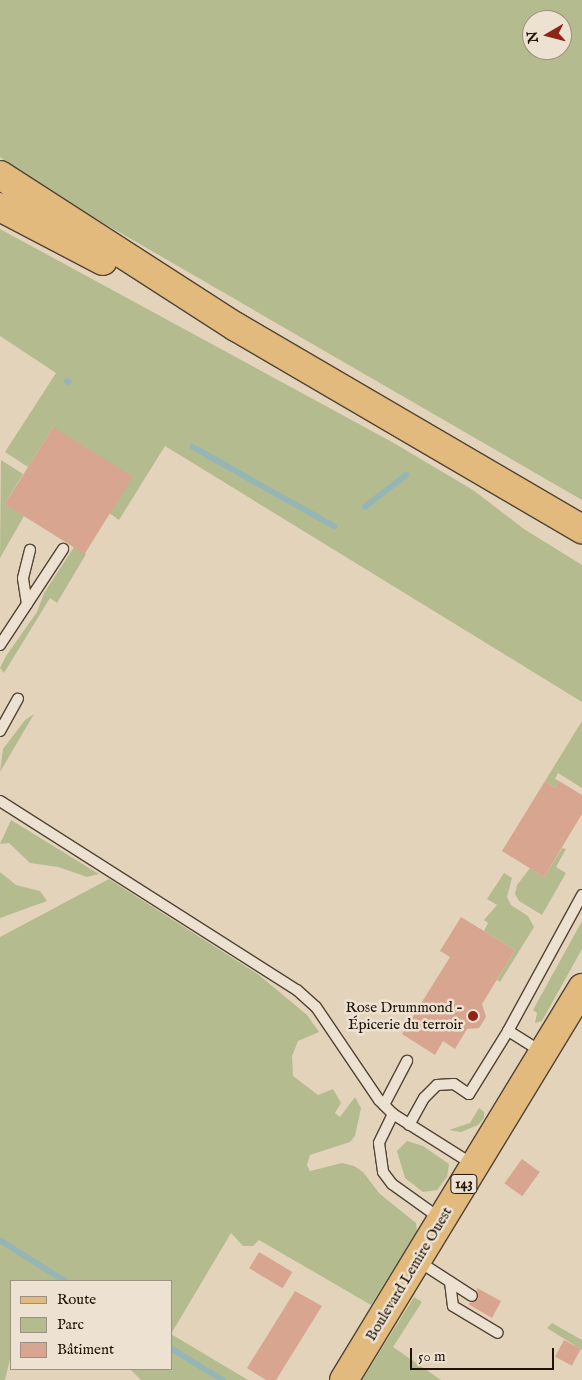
<!DOCTYPE html>
<html>
<head>
<meta charset="utf-8">
<style>
  body { margin:0 }
  #map { position:relative; width:582px; height:1380px; overflow:hidden; background:#e3d3ba; font-family:"IM FELL English",serif }
  div>[style] { position:absolute }
  [style*='--x'] { left:calc(var(--x)*1px); top:calc(var(--y)*1px); width:calc(var(--w)*1px); rotate:calc(var(--a)*1deg) }
  .green>* { inset:0; background:#b4bc8f }
  .stream>* { height:5.5px; margin:-2.75px; padding:0 2.75px; transform-origin:2.75px; border-radius:2.75px; background:#96b6b6 }
  .building>* { inset:0; background:#d8a590; transform-origin:0 0 }
  .roads { filter:drop-shadow(1px 0 #514434) drop-shadow(-1px 0 #514434) drop-shadow(0 1px #514434) drop-shadow(0 -1px #514434) }
  .lane>* { height:10px; margin:-5px; padding:0 5px; transform-origin:5px; border-radius:5px; background:#ede2d2 }
  .primary>* { height:28px; margin:-14px; padding:0 14px; transform-origin:14px; border-radius:14px; background:#e2ba7d }
  .highway>* { height:28px; margin:-14px; padding:0 14px; transform-origin:14px; border-radius:14px; background:#e2ba7d }
  .dots>* { width:14px; height:14px; translate:-50% -50%; box-sizing:border-box; border:2px solid #ede2d2; border-radius:50% }
  span { translate:-50% -50%; white-space:nowrap; text-align:center; line-height:1.15; -webkit-text-stroke:5px #ede2d2; paint-order:stroke }
  .shield-label span { padding:1px 4px; background:#ede2d2; border:1px solid; border-radius:4px; -webkit-text-stroke-width:0 }
  .shield-label { font-size:14px; color:#201408; font-weight:700 }
  .poi-label { font-size:15px; color:#201408 }
  .right { translate:-100% -50%; text-align:right }
  .street-label { font-size:15px; color:#201408 }
  .legend { position:absolute; left:10px; top:1280px; width:162px; height:90px; box-sizing:border-box; background:#ede2d2; border:1px solid #9b9081; margin:0; padding:6px 9px; list-style:none; font-size:15px; color:#201408 }
  .legend li { display:flex; align-items:center; gap:10px; height:25px }
  .legend b { width:25px; border:1px solid #9b9081 }
  .north { position:absolute; left:522px; top:10px; width:50px; height:50px; box-sizing:border-box; background:#ede2d2; border:1px solid #9b9081; border-radius:50%; rotate:262deg; font-size:14px; font-weight:700; line-height:20px; text-align:center; color:#201408 }
  .north::after { content:''; display:block; margin:auto; width:18px; height:22px; background:#8f2418; clip-path:polygon(50% 0,100% 100%,50% 72%,0 100%) }
  .scale { position:absolute; left:410px; top:1348px; width:144px; height:22px; box-sizing:border-box; border:2px solid #201408; border-top:0; padding-left:6px; font-size:15px; line-height:18px; white-space:nowrap; color:#201408; -webkit-text-stroke:4px #ede2d2; paint-order:stroke }
</style>
</head>
<body>
<div id="map">
  <div class="green">
    <i style="clip-path:polygon(evenodd,0 0,582px 0,582px 500px,36px 184px,0 157px,0 0,532px 20px,562px 20px,562px 50px,532px 50px,532px 20px)"></i>
    <i style="clip-path:polygon(0 229px,392px 442px,473px 490px,524px 529px,582px 565px,582px 702px,165px 446px,119px 520px,109px 513px,53px 427px,28px 467px,5px 452px,56px 373px,0 336px)"></i>
    <i style="clip-path:polygon(1px 460px,23px 474px,5px 504px,24px 516px,0 558px)"></i>
    <i style="clip-path:polygon(74px 547px,86px 554px,57px 603px,50px 598px,4px 673px,0 668px,6px 656px,37px 612px,44px 593px)"></i>
    <i style="clip-path:polygon(34px 714px,0 772px,3px 749px,25px 720px)"></i>
    <i style="clip-path:polygon(582px 721px,582px 788px,558px 773px,555px 779px,559px 781px,555px 788px,545px 781px)"></i>
    <i style="clip-path:polygon(11px 820px,99px 874px,87px 877px,58px 867px,30px 863px,9px 843px,0 844px)"></i>
    <i style="clip-path:polygon(562px 848px,566px 849px,556px 867px,566px 873px,542px 915px,519px 901px,515px 894px,517px 885px,530px 868px,544px 877px)"></i>
    <i style="clip-path:polygon(0 872px,16px 885px,40px 891px,47px 901px,0 918px)"></i>
    <i style="clip-path:polygon(504px 873px,512px 878px,507px 897px,511px 905px,528px 916px,534px 927px,500px 982px,497px 980px,515px 950px,484px 931px,488px 923px,484px 920px,497px 905px,487px 899px)"></i>
    <i style="clip-path:polygon(109px 879px,259px 975px,307px 1015px,319px 1032px,298px 1041px,292px 1056px,293px 1076px,318px 1095px,333px 1089px,341px 1103px,335px 1113px,340px 1117px,355px 1097px,361px 1108px,355px 1136px,350px 1142px,310px 1155px,307px 1165px,310px 1171px,342px 1163px,354px 1166px,363px 1172px,380px 1194px,416px 1223px,417px 1231px,371px 1305px,259px 1240px,253px 1246px,243px 1246px,231px 1233px,171px 1334px,248px 1380px,141px 1380px,130px 1369px,171px 1369px,171px 1281px,11px 1281px,11px 1355px,5px 1380px,0 1380px,0 937px)"></i>
    <i style="clip-path:polygon(582px 921px,582px 949px,542px 1021px,535px 1023px,537px 1013px,533px 1010px)"></i>
    <i style="clip-path:polygon(479px 1108px,484px 1112px,484px 1118px,478px 1125px,461px 1132px,449px 1130px,470px 1123px)"></i>
    <i style="clip-path:polygon(407px 1141px,423px 1146px,449px 1164px,447px 1177px,437px 1190px,423px 1192px,405px 1178px,397px 1151px)"></i>
    <i style="clip-path:polygon(414px 1297px,422px 1302px,393px 1347px,441px 1380px,362px 1380px)"></i>
    <i style="clip-path:polygon(552px 1323px,582px 1340px,582px 1350px,547px 1328px)"></i>
  </div>
  <div class="stream">
    <i style="--x:67;--y:381;--w:2;--a:27"></i>
    <i style="--x:193;--y:447;--w:162;--a:29.3"></i>
    <i style="--x:365;--y:507;--w:52;--a:-38"></i>
    <i style="--x:0;--y:1240;--w:77;--a:32.2"></i>
    <i style="--x:171;--y:1348;--w:61;--a:31.6"></i>
  </div>
  <div class="building">
    <i style="left:53px;top:427px;width:94px;height:91px;rotate:32deg"></i>
    <i style="clip-path:polygon(545px 781px,555px 788px,559px 781px,582px 795px,582px 814px,544px 877px,502px 851px)"></i>
    <i style="clip-path:polygon(461px 917px,515px 950px,482px 1004px,486px 1017px,479px 1028px,467px 1029px,455px 1049px,443px 1041px,435px 1055px,402px 1034px,450px 957px,440px 951px)"></i>
    <i style="left:522px;top:1159px;width:22px;height:30px;rotate:36deg"></i>
    <i style="left:259px;top:1252px;width:39px;height:19px;rotate:31deg"></i>
    <i style="clip-path:polygon(477px 1288px,501px 1301px,492px 1318px,468px 1304px,478px 1299px)"></i>
    <i style="clip-path:polygon(295px 1291px,322px 1306px,276px 1380px,266px 1380px,247px 1368px)"></i>
    <i style="left:564px;top:1340px;width:19px;height:19px;rotate:28deg"></i>
  </div>
  <div class="roads">
    <div class="lane">
      <i style="--x:27;--y:604;--w:26;--a:-99"></i>
      <i style="--x:23;--y:578;--w:29;--a:-76"></i>
      <i style="--x:0;--y:645;--w:115;--a:-56.7"></i>
      <i style="--x:0;--y:731;--w:37;--a:-61"></i>
      <i style="--x:0;--y:801;--w:352;--a:32.5"></i>
      <i style="--x:297;--y:990;--w:25;--a:42"></i>
      <i style="--x:316;--y:1007;--w:112;--a:55.9"></i>
      <i style="--x:379;--y:1100;--w:20;--a:45"></i>
      <i style="--x:393;--y:1114;--w:96;--a:32.2"></i>
      <i style="--x:542;--y:1052;--w:40;--a:-148"></i>
      <i style="--x:508;--y:1031;--w:155;--a:-61.4"></i>
      <i style="--x:384;--y:1105;--w:50;--a:-62.4"></i>
      <i style="--x:393;--y:1114;--w:32;--a:116"></i>
      <i style="--x:379;--y:1143;--w:29;--a:82"></i>
      <i style="--x:383;--y:1172;--w:15;--a:53"></i>
      <i style="--x:392;--y:1184;--w:60;--a:35.5"></i>
      <i style="--x:409;--y:1125;--w:31;--a:-61"></i>
      <i style="--x:424;--y:1098;--w:18;--a:-45"></i>
      <i style="--x:437;--y:1085;--w:17;--a:-3"></i>
      <i style="--x:454;--y:1084;--w:18;--a:34"></i>
      <i style="--x:469;--y:1094;--w:74;--a:-58.2"></i>
      <i style="--x:418;--y:1261;--w:64;--a:32.9"></i>
      <i style="--x:450;--y:1282;--w:24;--a:83"></i>
      <i style="--x:453;--y:1306;--w:52;--a:31"></i>
    </div>
    <div class="primary">
      <i style="--x:344;--y:1380;--w:459;--a:-58.7"></i>
    </div>
    <div class="highway">
      <i style="--x:0;--y:175;--w:281;--a:32.8"></i>
      <i style="--x:236;--y:327;--w:401;--a:30.3"></i>
      <i style="--x:0;--y:207;--w:116;--a:27.7"></i>
    </div>
  </div>
  <div class="dots">
    <i style="left:473px;top:1016px;background:#8f2418"></i>
  </div>
  <div class="shield-label">
    <span style="left:464px;top:1184px">143</span>
  </div>
  <div class="poi-label">
    <span class="right" style="left:463px;top:1016px">Rose Drummond -<br>Épicerie du terroir</span>
  </div>
  <div class="street-label">
    <span style="left:409px;top:1274px;rotate:-59deg">Boulevard Lemire Ouest</span>
  </div>
  <ul class="legend">
  <li><b style="height:6px;background:#e2ba7d"></b>Route</li>
  <li><b style="height:14px;background:#b4bc8f"></b>Parc</li>
  <li><b style="height:14px;background:#d8a590"></b>Bâtiment</li>
  </ul>
  <div class="north">N</div>
  <div class="scale">50 m</div>
</div>
</body>
</html>
